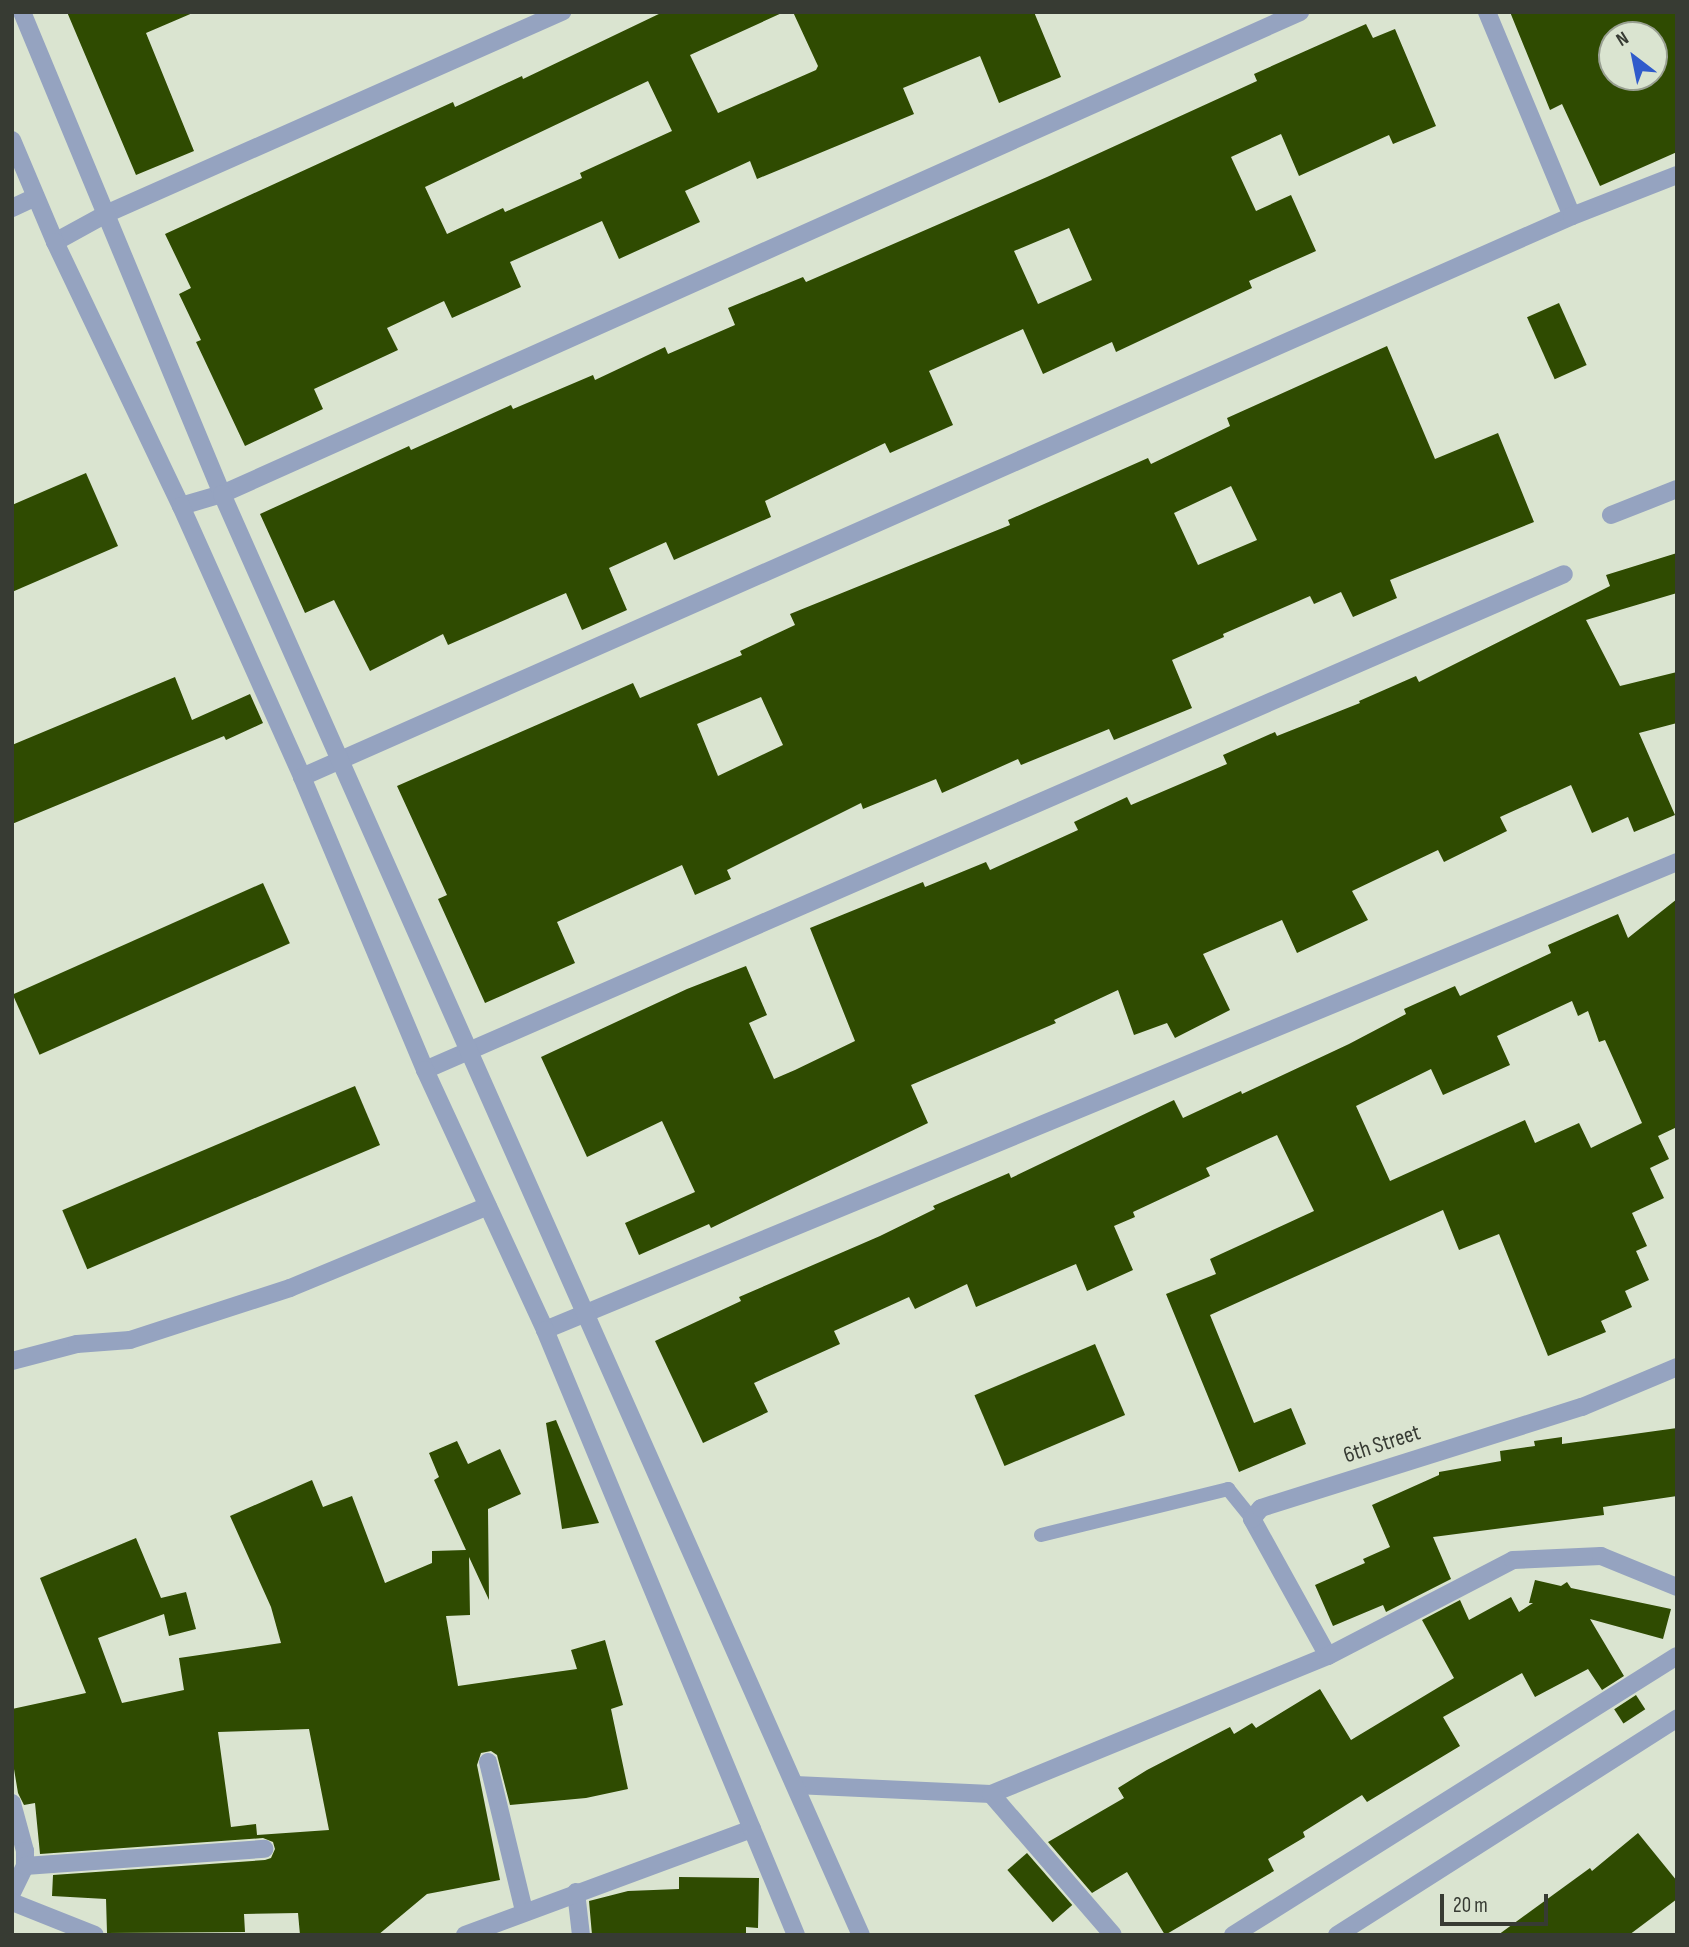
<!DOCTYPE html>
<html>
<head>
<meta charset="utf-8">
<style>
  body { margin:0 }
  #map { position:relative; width:1689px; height:1947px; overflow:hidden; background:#dae4d0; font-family:"Sofia Sans Condensed",sans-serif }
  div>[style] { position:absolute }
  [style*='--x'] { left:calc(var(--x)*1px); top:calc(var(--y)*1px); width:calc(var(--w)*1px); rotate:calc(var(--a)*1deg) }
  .building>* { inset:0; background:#2f4b01; transform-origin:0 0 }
  .service>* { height:14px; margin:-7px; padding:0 7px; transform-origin:7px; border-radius:7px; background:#95a3c0 }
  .minor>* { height:18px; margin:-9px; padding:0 9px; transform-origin:9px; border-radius:9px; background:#95a3c0 }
  .tertiary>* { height:18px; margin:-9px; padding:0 9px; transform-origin:9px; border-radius:9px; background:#95a3c0 }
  span { translate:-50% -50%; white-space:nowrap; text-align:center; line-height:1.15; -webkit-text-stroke:7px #dae4d0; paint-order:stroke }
  .street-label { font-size:23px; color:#373b33 }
  .frame { position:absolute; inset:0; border:14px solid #373b33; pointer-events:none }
  .north { position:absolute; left:1598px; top:21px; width:70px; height:70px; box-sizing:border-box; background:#dae4d0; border:2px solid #99a091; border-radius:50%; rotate:328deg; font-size:19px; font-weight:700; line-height:28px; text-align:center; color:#373b33 }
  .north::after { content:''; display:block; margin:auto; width:24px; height:32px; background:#305bcb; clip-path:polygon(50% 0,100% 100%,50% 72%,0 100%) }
  .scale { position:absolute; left:1440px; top:1894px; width:108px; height:32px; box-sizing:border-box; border:4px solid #373b33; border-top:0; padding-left:9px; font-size:21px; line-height:24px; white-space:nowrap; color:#373b33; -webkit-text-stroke:5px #dae4d0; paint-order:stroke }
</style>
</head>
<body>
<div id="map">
  <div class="building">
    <i style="clip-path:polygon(67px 12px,195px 12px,146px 33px,194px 151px,136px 175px)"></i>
    <i style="clip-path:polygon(evenodd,663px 12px,784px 12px,690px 55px,718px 113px,816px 70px,818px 66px,793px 12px,1034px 12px,1061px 77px,999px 103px,980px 56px,903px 88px,914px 114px,757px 179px,750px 161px,685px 191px,700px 222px,619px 259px,602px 221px,510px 262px,521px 287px,452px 318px,444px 301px,387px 328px,398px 350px,314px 389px,323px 409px,245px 446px,196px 342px,201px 340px,179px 294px,191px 288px,165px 234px,453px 102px,455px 107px,522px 76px,523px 79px,663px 12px,648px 81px,672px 131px,580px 173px,582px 178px,505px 212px,503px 208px,447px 234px,425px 187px,648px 81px)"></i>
    <i style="clip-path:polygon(evenodd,1510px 12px,1677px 12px,1677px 152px,1600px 186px,1562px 104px,1550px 110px,1510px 12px,1612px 35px,1654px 35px,1654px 77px,1612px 77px,1612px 35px)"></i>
    <i style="clip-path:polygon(evenodd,1366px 24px,1373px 38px,1395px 29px,1436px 126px,1393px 144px,1389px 135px,1299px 176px,1281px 134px,1231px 157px,1256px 211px,1291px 195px,1316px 251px,1249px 281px,1252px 288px,1116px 352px,1112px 342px,1043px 374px,1023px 329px,929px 371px,953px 425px,890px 453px,885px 443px,765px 501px,771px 517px,674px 560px,666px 542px,609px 568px,627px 610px,582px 630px,566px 593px,448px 645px,443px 634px,370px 671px,334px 600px,305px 613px,260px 514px,409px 446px,411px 450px,511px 405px,513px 409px,593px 375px,595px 380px,665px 347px,668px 354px,735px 325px,728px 308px,803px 277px,806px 282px,1047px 177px,1257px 81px,1254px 74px,1366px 24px,1069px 228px,1092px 280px,1038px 304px,1014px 251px,1069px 228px)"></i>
    <i style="left:1559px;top:303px;width:68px;height:35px;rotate:66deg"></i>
    <i style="clip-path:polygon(evenodd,1387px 346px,1435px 459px,1498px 433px,1534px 522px,1390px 580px,1397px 598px,1353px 617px,1341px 592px,1314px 604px,1310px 596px,1223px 634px,1224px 637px,1172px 660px,1192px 708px,1114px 740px,1109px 729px,1021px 765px,1018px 759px,942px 793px,936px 779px,863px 809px,861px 803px,727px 870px,731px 879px,695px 895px,682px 865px,557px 922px,575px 963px,485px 1003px,438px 899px,447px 895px,397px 786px,633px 683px,640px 698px,742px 655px,740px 651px,795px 625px,790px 614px,1010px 525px,1008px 520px,1148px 458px,1151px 464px,1230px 426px,1227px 418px,1387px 346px,1231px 486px,1257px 540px,1198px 565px,1174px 513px,1231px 486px,1387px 346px,761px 697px,783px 745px,718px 776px,697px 724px,761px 697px)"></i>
    <i style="clip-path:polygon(86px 473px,118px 546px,12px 592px,12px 505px)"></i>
    <i style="clip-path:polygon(1677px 553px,1677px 593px,1586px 620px,1620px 686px,1677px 672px,1677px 723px,1639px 733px,1675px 815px,1634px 832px,1628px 817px,1592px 833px,1571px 785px,1500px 817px,1507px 831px,1444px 862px,1438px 850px,1352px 891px,1368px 920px,1297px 953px,1282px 920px,1203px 954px,1230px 1010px,1175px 1038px,1167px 1023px,1134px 1035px,1118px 990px,1054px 1020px,1056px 1023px,911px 1085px,928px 1123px,711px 1228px,709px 1224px,639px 1255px,625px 1223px,695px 1192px,662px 1121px,587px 1157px,541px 1057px,687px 989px,746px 966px,767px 1015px,749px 1023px,774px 1079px,795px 1070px,855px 1041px,810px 928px,923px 882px,925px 887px,986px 862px,990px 870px,1078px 830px,1074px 822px,1127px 797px,1131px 805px,1227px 764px,1223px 755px,1275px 732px,1277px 736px,1360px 703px,1359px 701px,1416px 676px,1419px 682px,1610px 586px,1606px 575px)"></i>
    <i style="clip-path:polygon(175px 677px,192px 720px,250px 694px,263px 723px,226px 740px,224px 736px,12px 824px,12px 745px)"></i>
    <i style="left:263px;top:883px;width:66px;height:274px;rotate:66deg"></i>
    <i style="clip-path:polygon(evenodd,1677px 899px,1677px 1127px,1658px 1136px,1669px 1159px,1650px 1168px,1664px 1198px,1632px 1213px,1647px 1246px,1636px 1251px,1649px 1280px,1625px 1291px,1632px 1307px,1601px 1321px,1606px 1332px,1548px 1356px,1499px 1234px,1459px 1250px,1443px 1210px,1210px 1315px,1254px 1423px,1291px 1408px,1306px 1444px,1239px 1472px,1166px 1294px,1216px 1274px,1210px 1259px,1314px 1211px,1277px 1135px,1206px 1168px,1210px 1176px,1133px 1212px,1135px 1217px,1114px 1226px,1133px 1270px,1087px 1291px,1076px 1264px,976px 1307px,967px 1284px,915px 1309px,909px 1297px,834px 1331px,840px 1344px,754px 1383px,768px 1412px,703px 1443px,655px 1341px,741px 1301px,739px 1297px,880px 1236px,935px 1209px,933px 1206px,1009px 1173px,1011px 1178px,1174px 1100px,1183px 1118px,1241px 1091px,1242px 1094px,1349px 1044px,1406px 1014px,1404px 1009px,1455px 986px,1460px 996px,1551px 953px,1548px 945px,1618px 914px,1628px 938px,1677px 899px,1572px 1001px,1578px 1016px,1588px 1011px,1599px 1042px,1605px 1040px,1642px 1123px,1591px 1148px,1579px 1123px,1535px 1143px,1525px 1120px,1390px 1181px,1356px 1106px,1431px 1069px,1443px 1095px,1510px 1065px,1497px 1036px,1572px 1001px)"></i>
    <i style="left:355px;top:1086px;width:64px;height:318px;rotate:67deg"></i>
    <i style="left:1095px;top:1344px;width:77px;height:131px;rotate:67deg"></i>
    <i style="clip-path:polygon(556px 1420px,599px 1523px,562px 1529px,546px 1423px)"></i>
    <i style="clip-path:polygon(1677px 1428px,1677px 1496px,1603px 1507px,1604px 1515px,1433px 1537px,1451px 1579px,1386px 1612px,1383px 1605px,1333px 1626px,1315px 1585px,1365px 1563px,1363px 1559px,1390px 1547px,1372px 1505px,1439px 1475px,1439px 1472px,1501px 1461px,1500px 1451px,1535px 1446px,1534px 1441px,1562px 1437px,1562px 1444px)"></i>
    <i style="clip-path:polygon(evenodd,457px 1441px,468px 1464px,500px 1449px,521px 1494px,488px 1509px,489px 1600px,469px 1557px,470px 1615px,446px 1616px,458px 1686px,577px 1669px,571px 1650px,605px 1640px,623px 1705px,611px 1709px,628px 1789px,586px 1798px,510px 1805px,497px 1755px,491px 1751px,481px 1753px,477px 1765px,500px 1880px,427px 1894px,378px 1935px,300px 1935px,298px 1913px,244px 1914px,245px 1932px,107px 1933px,106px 1899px,52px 1896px,53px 1875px,265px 1860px,271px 1858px,275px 1849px,273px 1842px,263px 1838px,40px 1854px,35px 1803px,24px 1805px,18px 1793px,12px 1757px,12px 1709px,86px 1693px,40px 1578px,136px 1538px,161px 1598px,186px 1592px,196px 1629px,169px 1636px,164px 1614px,98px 1638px,122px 1703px,184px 1690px,179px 1658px,281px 1643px,271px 1607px,230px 1516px,312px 1480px,323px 1507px,352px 1496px,385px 1583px,432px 1563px,432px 1551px,466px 1550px,434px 1480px,439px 1477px,429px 1453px,457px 1441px,309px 1729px,329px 1830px,257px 1835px,256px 1824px,231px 1827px,218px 1732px,309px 1729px)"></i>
    <i style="clip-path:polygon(1535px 1580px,1561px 1586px,1567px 1582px,1571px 1588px,1671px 1609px,1663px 1639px,1590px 1619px,1624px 1676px,1602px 1690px,1588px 1669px,1535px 1697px,1522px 1673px,1443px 1717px,1460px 1746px,1367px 1802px,1362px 1795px,1303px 1832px,1305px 1837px,1268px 1859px,1274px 1871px,1165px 1935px,1127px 1872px,1092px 1893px,1048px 1842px,1124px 1798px,1118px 1788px,1147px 1770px,1230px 1727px,1234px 1734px,1252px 1723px,1256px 1728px,1320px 1689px,1351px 1740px,1454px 1678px,1422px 1620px,1460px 1600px,1469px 1620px,1511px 1597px,1519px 1612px,1533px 1603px,1529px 1603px)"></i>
    <i style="left:1636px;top:1695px;width:17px;height:26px;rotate:57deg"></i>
    <i style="clip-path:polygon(1638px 1833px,1677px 1881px,1677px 1899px,1629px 1935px,1498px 1935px,1590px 1868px,1592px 1871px)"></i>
    <i style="left:1027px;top:1853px;width:69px;height:26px;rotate:49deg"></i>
    <i style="clip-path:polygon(679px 1877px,759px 1878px,758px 1928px,746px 1927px,746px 1935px,592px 1935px,589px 1901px,628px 1891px,679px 1889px)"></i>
  </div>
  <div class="service">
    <i style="--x:1041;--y:1535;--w:193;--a:-13.8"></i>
    <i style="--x:1228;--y:1489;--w:38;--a:51"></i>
  </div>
  <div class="minor">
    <i style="--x:1487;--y:12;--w:221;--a:67.4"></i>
    <i style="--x:12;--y:208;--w:26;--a:-25"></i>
    <i style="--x:55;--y:242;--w:60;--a:-28.7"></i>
    <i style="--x:108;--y:213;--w:497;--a:-23.9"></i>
    <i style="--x:181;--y:506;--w:43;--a:-16.3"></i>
    <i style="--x:222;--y:494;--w:1181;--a:-24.09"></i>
    <i style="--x:1611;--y:515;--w:71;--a:-21.5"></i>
    <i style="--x:302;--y:777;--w:1388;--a:-23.83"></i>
    <i style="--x:1572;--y:216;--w:113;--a:-21.3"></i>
    <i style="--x:425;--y:1070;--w:1242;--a:-23.53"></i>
    <i style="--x:545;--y:1330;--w:1225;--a:-22.46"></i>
    <i style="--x:12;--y:1361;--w:67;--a:-14.7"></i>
    <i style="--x:77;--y:1344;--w:53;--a:-4.3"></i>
    <i style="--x:130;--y:1340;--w:168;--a:-18"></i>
    <i style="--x:290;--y:1288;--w:214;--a:-22.5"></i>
    <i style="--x:1328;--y:1656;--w:157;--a:-119"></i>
    <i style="--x:1252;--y:1519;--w:14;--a:-51"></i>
    <i style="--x:1261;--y:1508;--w:337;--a:-17.5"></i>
    <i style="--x:1582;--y:1407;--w:103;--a:-22.8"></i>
    <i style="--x:488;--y:1762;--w:153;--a:76.4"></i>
    <i style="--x:795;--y:1785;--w:196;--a:2.6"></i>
    <i style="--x:991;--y:1794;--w:364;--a:-22.3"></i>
    <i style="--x:1328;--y:1656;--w:208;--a:-27.4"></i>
    <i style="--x:1513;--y:1560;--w:88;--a:-2.6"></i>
    <i style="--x:1601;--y:1556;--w:82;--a:22.2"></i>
    <i style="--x:991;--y:1794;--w:186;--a:49.1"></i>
    <i style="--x:12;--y:1803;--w:50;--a:74.8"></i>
    <i style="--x:25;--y:1851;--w:15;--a:90"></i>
    <i style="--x:25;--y:1866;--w:30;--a:116"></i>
    <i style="--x:25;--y:1866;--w:240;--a:-4.1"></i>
    <i style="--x:576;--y:1892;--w:43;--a:83.4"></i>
    <i style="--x:12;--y:1902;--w:89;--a:21.7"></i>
    <i style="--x:465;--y:1935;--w:306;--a:-20.3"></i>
  </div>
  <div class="tertiary">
    <i style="--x:22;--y:12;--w:522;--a:67.46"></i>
    <i style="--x:222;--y:494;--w:1576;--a:66.09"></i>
    <i style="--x:12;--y:140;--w:111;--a:67.1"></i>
    <i style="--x:55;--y:242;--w:293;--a:64.5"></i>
    <i style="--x:181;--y:506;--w:297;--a:65.9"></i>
    <i style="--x:302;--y:777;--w:318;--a:67.2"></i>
    <i style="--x:425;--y:1070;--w:286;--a:65.2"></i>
    <i style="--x:545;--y:1330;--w:655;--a:67.47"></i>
    <i style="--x:1233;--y:1935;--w:524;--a:-32.14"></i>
    <i style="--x:1337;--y:1935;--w:403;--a:-32.5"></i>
  </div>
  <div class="street-label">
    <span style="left:1382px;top:1444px;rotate:-18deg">6th Street</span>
  </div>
  <div class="frame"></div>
  <div class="north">N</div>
  <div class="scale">20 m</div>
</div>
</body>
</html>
